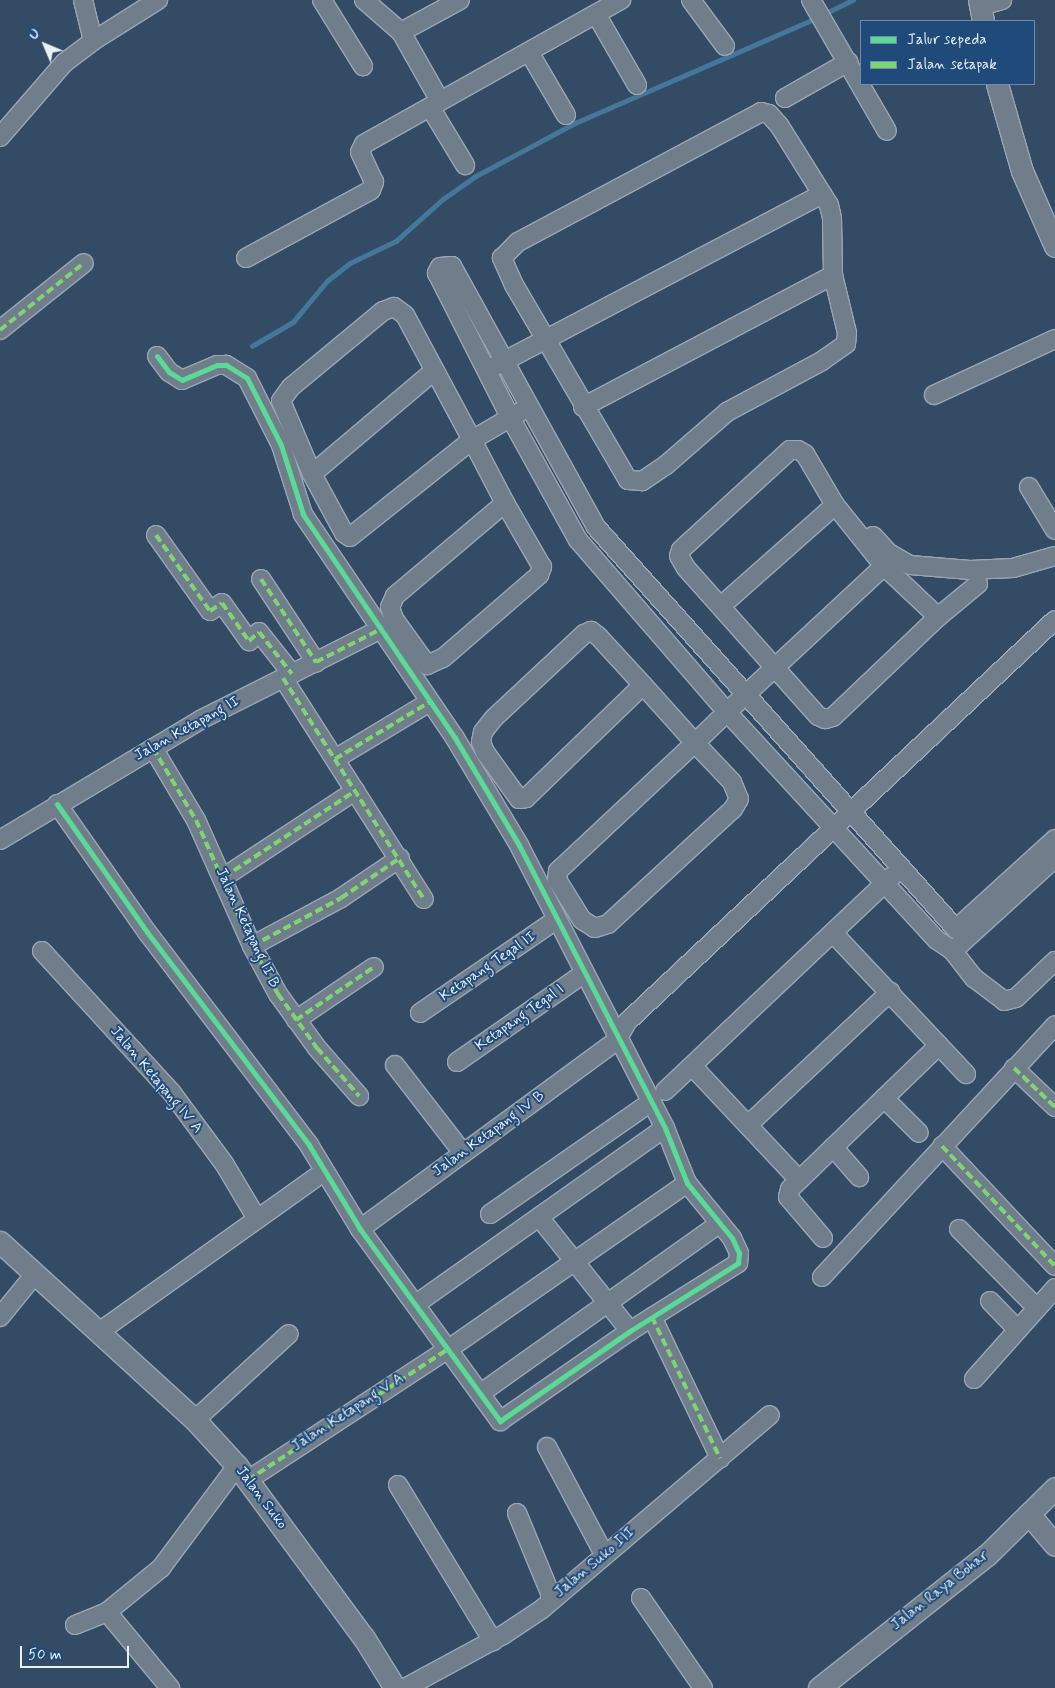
<!DOCTYPE html>
<html>
<head>
<meta charset="utf-8">
<style>
  body { margin:0 }
  #map { position:relative; width:1055px; height:1688px; overflow:hidden; background:#344b65; font-family:Mynerve,sans-serif }
  div>[style] { position:absolute }
  [style*='--x'] { left:calc(var(--x)*1px); top:calc(var(--y)*1px); width:calc(var(--w)*1px); rotate:calc(var(--a)*1deg) }
  .stream>* { height:4.5px; margin:-2.25px; padding:0 2.25px; transform-origin:2.25px; border-radius:2.25px; background:#43789b }
  .roads { filter:drop-shadow(1px 0 #9aa6b3) drop-shadow(-1px 0 #9aa6b3) drop-shadow(0 1px #9aa6b3) drop-shadow(0 -1px #9aa6b3) }
  .minor>* { height:18px; margin:-9px; padding:0 9px; transform-origin:9px; border-radius:9px; background:#707e8c }
  .tertiary>* { height:21px; margin:-10.5px; padding:0 10.5px; transform-origin:10.5px; border-radius:10.5px; background:#707e8c }
  .quiet>* { height:4px; margin-top:-2px; transform-origin:0; background:repeating-linear-gradient(90deg,#7fd670 0 8px,transparent 0 12px) }
  .cycleway>* { height:5px; margin:-2.5px; padding:0 2.5px; transform-origin:2.5px; border-radius:2.5px; background:#5adb95 }
  span { translate:-50% -50%; white-space:nowrap; text-align:center; line-height:1.15; -webkit-text-stroke:4px #1f4a7a; paint-order:stroke }
  .street-label { font-size:15px; color:#e8f1f8 }
  .legend { position:absolute; left:860px; top:20px; width:175px; height:65px; box-sizing:border-box; background:#1f4a7a; border:1px solid #6f8dac; margin:0; padding:6px 9px; list-style:none; font-size:15px; color:#e8f1f8 }
  .legend li { display:flex; align-items:center; gap:10px; height:25px }
  .legend b { width:25px; border:1px solid #6f8dac }
  .north { position:absolute; left:20px; top:20px; width:50px; height:50px; -webkit-text-stroke:4px #1f4a7a; paint-order:stroke; rotate:315deg; font-size:14px; font-weight:700; line-height:20px; text-align:center; color:#e8f1f8 }
  .north::after { content:''; display:block; margin:auto; width:18px; height:22px; background:#e8f1f8; clip-path:polygon(50% 0,100% 100%,50% 72%,0 100%) }
  .scale { position:absolute; left:20px; top:1646px; width:109px; height:22px; box-sizing:border-box; border:2px solid #e8f1f8; border-top:0; padding-left:6px; font-size:15px; line-height:18px; white-space:nowrap; color:#e8f1f8; -webkit-text-stroke:4px #1f4a7a; paint-order:stroke }
</style>
</head>
<body>
<div id="map">
  <div class="stream">
    <i style="--x:824;--y:14;--w:32;--a:-26"></i>
    <i style="--x:252;--y:346;--w:48;--a:-30.3"></i>
    <i style="--x:293;--y:322;--w:53;--a:-50.3"></i>
    <i style="--x:327;--y:281;--w:29;--a:-38"></i>
    <i style="--x:350;--y:263;--w:51;--a:-25.6"></i>
    <i style="--x:396;--y:241;--w:63;--a:-41.8"></i>
    <i style="--x:443;--y:199;--w:38;--a:-35"></i>
    <i style="--x:474;--y:177;--w:115;--a:-28.1"></i>
    <i style="--x:575;--y:123;--w:264;--a:-23.5"></i>
  </div>
  <div class="roads">
    <div class="minor">
      <i style="--x:83;--y:0;--w:42;--a:76.3"></i>
      <i style="--x:322;--y:0;--w:78;--a:58.2"></i>
      <i style="--x:364;--y:0;--w:49;--a:40.9"></i>
      <i style="--x:401;--y:32;--w:79;--a:60.5"></i>
      <i style="--x:691;--y:0;--w:57;--a:53.5"></i>
      <i style="--x:811;--y:0;--w:151;--a:59.9"></i>
      <i style="--x:980;--y:6;--w:23;--a:-15"></i>
      <i style="--x:596;--y:14;--w:82;--a:60"></i>
      <i style="--x:401;--y:32;--w:67;--a:-28.5"></i>
      <i style="--x:529;--y:52;--w:73;--a:59.6"></i>
      <i style="--x:785;--y:98;--w:73;--a:-29.7"></i>
      <i style="--x:430;--y:107;--w:68;--a:58.9"></i>
      <i style="--x:761;--y:112;--w:8;--a:14"></i>
      <i style="--x:769;--y:114;--w:15;--a:48"></i>
      <i style="--x:779;--y:125;--w:94;--a:58"></i>
      <i style="--x:829;--y:205;--w:13;--a:77"></i>
      <i style="--x:832;--y:218;--w:57;--a:89"></i>
      <i style="--x:833;--y:275;--w:60;--a:76.4"></i>
      <i style="--x:847;--y:333;--w:11;--a:95"></i>
      <i style="--x:846;--y:344;--w:29;--a:145"></i>
      <i style="--x:822;--y:361;--w:108;--a:151.8"></i>
      <i style="--x:727;--y:412;--w:81;--a:139"></i>
      <i style="--x:666;--y:465;--w:29;--a:146"></i>
      <i style="--x:642;--y:481;--w:14;--a:-176"></i>
      <i style="--x:628;--y:480;--w:226;--a:-120.3"></i>
      <i style="--x:514;--y:285;--w:30;--a:-114"></i>
      <i style="--x:502;--y:258;--w:23;--a:-45"></i>
      <i style="--x:518;--y:242;--w:276;--a:-28.1"></i>
      <i style="--x:0;--y:137;--w:98;--a:-49.1"></i>
      <i style="--x:64;--y:63;--w:36;--a:-37"></i>
      <i style="--x:93;--y:41;--w:77;--a:-32.2"></i>
      <i style="--x:246;--y:258;--w:142;--a:-28.5"></i>
      <i style="--x:371;--y:190;--w:9;--a:-69"></i>
      <i style="--x:374;--y:182;--w:33;--a:-115"></i>
      <i style="--x:360;--y:152;--w:9;--a:-63"></i>
      <i style="--x:364;--y:144;--w:295;--a:-29.3"></i>
      <i style="--x:0;--y:330;--w:107;--a:-38.6"></i>
      <i style="--x:493;--y:367;--w:372;--a:-27.7"></i>
      <i style="--x:934;--y:395;--w:133;--a:-24.8"></i>
      <i style="--x:583;--y:407;--w:283;--a:-27.8"></i>
      <i style="--x:312;--y:474;--w:160;--a:-40.2"></i>
      <i style="--x:1029;--y:487;--w:50;--a:58.8"></i>
      <i style="--x:505;--y:503;--w:144;--a:139.8"></i>
      <i style="--x:395;--y:596;--w:12;--a:114"></i>
      <i style="--x:390;--y:607;--w:13;--a:72"></i>
      <i style="--x:394;--y:619;--w:57;--a:54.3"></i>
      <i style="--x:427;--y:665;--w:17;--a:-24"></i>
      <i style="--x:443;--y:658;--w:127;--a:-40.8"></i>
      <i style="--x:539;--y:575;--w:9;--a:-69"></i>
      <i style="--x:542;--y:567;--w:74;--a:-120"></i>
      <i style="--x:505;--y:503;--w:71;--a:-117.6"></i>
      <i style="--x:472;--y:440;--w:142;--a:-118.2"></i>
      <i style="--x:405;--y:315;--w:14;--a:-144"></i>
      <i style="--x:394;--y:307;--w:12;--a:160"></i>
      <i style="--x:383;--y:311;--w:119;--a:140.4"></i>
      <i style="--x:291;--y:387;--w:17;--a:126"></i>
      <i style="--x:281;--y:401;--w:79;--a:67"></i>
      <i style="--x:312;--y:474;--w:67;--a:61.5"></i>
      <i style="--x:344;--y:533;--w:7;--a:34"></i>
      <i style="--x:350;--y:537;--w:156;--a:-38.5"></i>
      <i style="--x:472;--y:440;--w:56;--a:-30.3"></i>
      <i style="--x:156;--y:535;--w:93;--a:54.6"></i>
      <i style="--x:210;--y:611;--w:14;--a:-34"></i>
      <i style="--x:222;--y:603;--w:47;--a:54.6"></i>
      <i style="--x:249;--y:641;--w:13;--a:-42"></i>
      <i style="--x:259;--y:632;--w:53;--a:51.8"></i>
      <i style="--x:873;--y:536;--w:23;--a:47"></i>
      <i style="--x:889;--y:553;--w:24;--a:30"></i>
      <i style="--x:910;--y:565;--w:60;--a:4.8"></i>
      <i style="--x:970;--y:570;--w:43;--a:-2.7"></i>
      <i style="--x:1013;--y:568;--w:44;--a:-15.9"></i>
      <i style="--x:261;--y:579;--w:100;--a:56.5"></i>
      <i style="--x:721;--y:606;--w:152;--a:-41.5"></i>
      <i style="--x:938;--y:617;--w:74;--a:-136.6"></i>
      <i style="--x:884;--y:566;--w:78;--a:-128.8"></i>
      <i style="--x:835;--y:505;--w:59;--a:-120.5"></i>
      <i style="--x:805;--y:454;--w:8;--a:-150"></i>
      <i style="--x:798;--y:450;--w:8;--a:180"></i>
      <i style="--x:790;--y:450;--w:148;--a:137.5"></i>
      <i style="--x:681;--y:550;--w:6;--a:108"></i>
      <i style="--x:679;--y:556;--w:14;--a:60"></i>
      <i style="--x:686;--y:568;--w:198;--a:48.3"></i>
      <i style="--x:818;--y:716;--w:8;--a:23"></i>
      <i style="--x:825;--y:719;--w:8;--a:-14"></i>
      <i style="--x:833;--y:717;--w:145;--a:-43.6"></i>
      <i style="--x:938;--y:617;--w:52;--a:-39.5"></i>
      <i style="--x:283;--y:678;--w:262;--a:57.5"></i>
      <i style="--x:643;--y:685;--w:163;--a:136"></i>
      <i style="--x:526;--y:798;--w:7;--a:172"></i>
      <i style="--x:519;--y:799;--w:58;--a:-125.9"></i>
      <i style="--x:485;--y:752;--w:11;--a:-112"></i>
      <i style="--x:481;--y:742;--w:10;--a:-79"></i>
      <i style="--x:483;--y:732;--w:18;--a:-52"></i>
      <i style="--x:494;--y:718;--w:123;--a:-43"></i>
      <i style="--x:584;--y:634;--w:8;--a:-23"></i>
      <i style="--x:591;--y:631;--w:9;--a:36"></i>
      <i style="--x:598;--y:636;--w:67;--a:47.4"></i>
      <i style="--x:643;--y:685;--w:78;--a:48.1"></i>
      <i style="--x:695;--y:743;--w:54;--a:46.5"></i>
      <i style="--x:732;--y:782;--w:18;--a:68"></i>
      <i style="--x:739;--y:799;--w:12;--a:121"></i>
      <i style="--x:733;--y:809;--w:170;--a:137.4"></i>
      <i style="--x:608;--y:924;--w:14;--a:163"></i>
      <i style="--x:595;--y:928;--w:15;--a:-148"></i>
      <i style="--x:582;--y:920;--w:15;--a:-122"></i>
      <i style="--x:574;--y:907;--w:32;--a:-122"></i>
      <i style="--x:557;--y:880;--w:9;--a:-84"></i>
      <i style="--x:558;--y:871;--w:187;--a:-43.1"></i>
      <i style="--x:695;--y:743;--w:33;--a:-44"></i>
      <i style="--x:719;--y:720;--w:11;--a:-45"></i>
      <i style="--x:727;--y:712;--w:214;--a:-42.9"></i>
      <i style="--x:153;--y:748;--w:84;--a:59.2"></i>
      <i style="--x:196;--y:820;--w:138;--a:66"></i>
      <i style="--x:252;--y:946;--w:55;--a:61.6"></i>
      <i style="--x:278;--y:994;--w:67;--a:54.2"></i>
      <i style="--x:317;--y:1048;--w:64;--a:48.8"></i>
      <i style="--x:335;--y:759;--w:111;--a:-31"></i>
      <i style="--x:57;--y:804;--w:156;--a:54.9"></i>
      <i style="--x:147;--y:932;--w:268;--a:52.7"></i>
      <i style="--x:309;--y:1145;--w:98;--a:58.7"></i>
      <i style="--x:360;--y:1229;--w:238;--a:53.9"></i>
      <i style="--x:500;--y:1421;--w:158;--a:-34.7"></i>
      <i style="--x:630;--y:1331;--w:128;--a:-32.2"></i>
      <i style="--x:738;--y:1263;--w:10;--a:-84"></i>
      <i style="--x:739;--y:1253;--w:17;--a:-115"></i>
      <i style="--x:732;--y:1238;--w:71;--a:-129.3"></i>
      <i style="--x:687;--y:1183;--w:59;--a:-111.8"></i>
      <i style="--x:665;--y:1128;--w:318;--a:-117.3"></i>
      <i style="--x:519;--y:845;--w:125;--a:-120.9"></i>
      <i style="--x:455;--y:738;--w:271;--a:-124.2"></i>
      <i style="--x:303;--y:514;--w:72;--a:-107.7"></i>
      <i style="--x:281;--y:445;--w:75;--a:-116.9"></i>
      <i style="--x:247;--y:378;--w:25;--a:-148"></i>
      <i style="--x:226;--y:365;--w:9;--a:180"></i>
      <i style="--x:217;--y:365;--w:38;--a:157"></i>
      <i style="--x:182;--y:380;--w:15;--a:-148"></i>
      <i style="--x:169;--y:372;--w:20;--a:-127"></i>
      <i style="--x:1055;--y:839;--w:134;--a:137.7"></i>
      <i style="--x:956;--y:929;--w:540;--a:-131.85"></i>
      <i style="--x:596;--y:527;--w:298;--a:-118.9"></i>
      <i style="--x:452;--y:266;--w:12;--a:175"></i>
      <i style="--x:440;--y:267;--w:7;--a:117"></i>
      <i style="--x:437;--y:273;--w:161;--a:63.1"></i>
      <i style="--x:510;--y:417;--w:141;--a:61.1"></i>
      <i style="--x:578;--y:540;--w:228;--a:49.1"></i>
      <i style="--x:727;--y:712;--w:310;--a:47.4"></i>
      <i style="--x:937;--y:940;--w:18;--a:34"></i>
      <i style="--x:952;--y:950;--w:4;--a:-27"></i>
      <i style="--x:956;--y:948;--w:134;--a:-42.3"></i>
      <i style="--x:0;--y:840;--w:235;--a:-30.9"></i>
      <i style="--x:202;--y:719;--w:200;--a:-26.7"></i>
      <i style="--x:224;--y:877;--w:157;--a:-33.3"></i>
      <i style="--x:833;--y:933;--w:194;--a:46.7"></i>
      <i style="--x:252;--y:946;--w:101;--a:-28.3"></i>
      <i style="--x:341;--y:898;--w:71;--a:-34.1"></i>
      <i style="--x:952;--y:950;--w:36;--a:52"></i>
      <i style="--x:974;--y:978;--w:38;--a:37"></i>
      <i style="--x:1004;--y:1001;--w:12;--a:-14"></i>
      <i style="--x:1016;--y:998;--w:54;--a:-43.5"></i>
      <i style="--x:42;--y:951;--w:193;--a:47.5"></i>
      <i style="--x:172;--y:1093;--w:89;--a:53.6"></i>
      <i style="--x:225;--y:1165;--w:63;--a:59.3"></i>
      <i style="--x:420;--y:1013;--w:165;--a:-34.4"></i>
      <i style="--x:296;--y:1020;--w:94;--a:-34.2"></i>
      <i style="--x:457;--y:1062;--w:154;--a:-34.9"></i>
      <i style="--x:395;--y:1065;--w:111;--a:52.3"></i>
      <i style="--x:693;--y:1067;--w:155;--a:46.8"></i>
      <i style="--x:1014;--y:1068;--w:57;--a:43.6"></i>
      <i style="--x:665;--y:1091;--w:313;--a:-43.4"></i>
      <i style="--x:884;--y:1098;--w:49;--a:45"></i>
      <i style="--x:748;--y:1125;--w:195;--a:-43.1"></i>
      <i style="--x:942;--y:1146;--w:165;--a:46.7"></i>
      <i style="--x:833;--y:1147;--w:40;--a:49"></i>
      <i style="--x:490;--y:1214;--w:195;--a:-34.8"></i>
      <i style="--x:539;--y:1217;--w:146;--a:51.4"></i>
      <i style="--x:360;--y:1229;--w:319;--a:-36.3"></i>
      <i style="--x:617;--y:1040;--w:21;--a:-61"></i>
      <i style="--x:627;--y:1022;--w:587;--a:-43.21"></i>
      <i style="--x:959;--y:1229;--w:111;--a:45.4"></i>
      <i style="--x:823;--y:1238;--w:54;--a:-130.5"></i>
      <i style="--x:788;--y:1197;--w:8;--a:-76"></i>
      <i style="--x:790;--y:1189;--w:207;--a:-44"></i>
      <i style="--x:822;--y:1277;--w:343;--a:-47.2"></i>
      <i style="--x:990;--y:1301;--w:40;--a:46"></i>
      <i style="--x:416;--y:1304;--w:305;--a:-35.3"></i>
      <i style="--x:0;--y:1317;--w:55;--a:-50.9"></i>
      <i style="--x:652;--y:1317;--w:157;--a:64.3"></i>
      <i style="--x:99;--y:1332;--w:275;--a:-35.5"></i>
      <i style="--x:974;--y:1379;--w:122;--a:-48.3"></i>
      <i style="--x:481;--y:1393;--w:293;--a:-35.4"></i>
      <i style="--x:195;--y:1420;--w:127;--a:-42.5"></i>
      <i style="--x:547;--y:1447;--w:121;--a:62"></i>
      <i style="--x:248;--y:1480;--w:241;--a:-33.2"></i>
      <i style="--x:450;--y:1348;--w:289;--a:-34.8"></i>
      <i style="--x:398;--y:1485;--w:183;--a:58.7"></i>
      <i style="--x:517;--y:1513;--w:87;--a:67.6"></i>
      <i style="--x:550;--y:1593;--w:8;--a:90"></i>
      <i style="--x:641;--y:1598;--w:109;--a:55.4"></i>
      <i style="--x:107;--y:1612;--w:99;--a:50.3"></i>
      <i style="--x:75;--y:1625;--w:35;--a:-22"></i>
      <i style="--x:107;--y:1612;--w:70;--a:-39.2"></i>
      <i style="--x:161;--y:1568;--w:127;--a:-53.3"></i>
      <i style="--x:405;--y:1688;--w:111;--a:-28.4"></i>
      <i style="--x:503;--y:1635;--w:47;--a:-33.7"></i>
      <i style="--x:542;--y:1609;--w:299;--a:-40.4"></i>
    </div>
    <div class="tertiary">
      <i style="--x:979;--y:0;--w:21;--a:79"></i>
      <i style="--x:997;--y:84;--w:91;--a:74"></i>
      <i style="--x:1022;--y:171;--w:82;--a:66.3"></i>
      <i style="--x:0;--y:1242;--w:264;--a:42.4"></i>
      <i style="--x:195;--y:1420;--w:62;--a:47.6"></i>
      <i style="--x:237;--y:1466;--w:214;--a:53.6"></i>
      <i style="--x:364;--y:1638;--w:59;--a:58.2"></i>
      <i style="--x:1029;--y:1514;--w:40;--a:50"></i>
      <i style="--x:819;--y:1688;--w:214;--a:-38.4"></i>
      <i style="--x:987;--y:1555;--w:95;--a:-44.6"></i>
    </div>
  </div>
  <div class="quiet">
    <i style="--x:0;--y:330;--w:107;--a:-38.6"></i>
    <i style="--x:156;--y:535;--w:93;--a:54.6"></i>
    <i style="--x:210;--y:611;--w:14;--a:-34"></i>
    <i style="--x:222;--y:603;--w:47;--a:54.6"></i>
    <i style="--x:249;--y:641;--w:13;--a:-42"></i>
    <i style="--x:259;--y:632;--w:53;--a:51.8"></i>
    <i style="--x:261;--y:579;--w:100;--a:56.5"></i>
    <i style="--x:316;--y:662;--w:73;--a:-26.9"></i>
    <i style="--x:283;--y:678;--w:262;--a:57.5"></i>
    <i style="--x:153;--y:748;--w:84;--a:59.2"></i>
    <i style="--x:196;--y:820;--w:138;--a:66"></i>
    <i style="--x:252;--y:946;--w:55;--a:61.6"></i>
    <i style="--x:278;--y:994;--w:67;--a:54.2"></i>
    <i style="--x:317;--y:1048;--w:64;--a:48.8"></i>
    <i style="--x:335;--y:759;--w:111;--a:-31"></i>
    <i style="--x:224;--y:877;--w:157;--a:-33.3"></i>
    <i style="--x:252;--y:946;--w:101;--a:-28.3"></i>
    <i style="--x:341;--y:898;--w:71;--a:-34.1"></i>
    <i style="--x:296;--y:1020;--w:94;--a:-34.2"></i>
    <i style="--x:1014;--y:1068;--w:57;--a:43.6"></i>
    <i style="--x:942;--y:1146;--w:165;--a:46.7"></i>
    <i style="--x:652;--y:1317;--w:157;--a:64.3"></i>
    <i style="--x:248;--y:1480;--w:241;--a:-33.2"></i>
  </div>
  <div class="cycleway">
    <i style="--x:57;--y:804;--w:156;--a:54.9"></i>
    <i style="--x:147;--y:932;--w:268;--a:52.7"></i>
    <i style="--x:309;--y:1145;--w:98;--a:58.7"></i>
    <i style="--x:360;--y:1229;--w:238;--a:53.9"></i>
    <i style="--x:500;--y:1421;--w:158;--a:-34.7"></i>
    <i style="--x:630;--y:1331;--w:128;--a:-32.2"></i>
    <i style="--x:738;--y:1263;--w:10;--a:-84"></i>
    <i style="--x:739;--y:1253;--w:17;--a:-115"></i>
    <i style="--x:732;--y:1238;--w:71;--a:-129.3"></i>
    <i style="--x:687;--y:1183;--w:59;--a:-111.8"></i>
    <i style="--x:665;--y:1128;--w:318;--a:-117.3"></i>
    <i style="--x:519;--y:845;--w:125;--a:-120.9"></i>
    <i style="--x:455;--y:738;--w:271;--a:-124.2"></i>
    <i style="--x:303;--y:514;--w:72;--a:-107.7"></i>
    <i style="--x:281;--y:445;--w:75;--a:-116.9"></i>
    <i style="--x:247;--y:378;--w:25;--a:-148"></i>
    <i style="--x:226;--y:365;--w:9;--a:180"></i>
    <i style="--x:217;--y:365;--w:38;--a:157"></i>
    <i style="--x:182;--y:380;--w:15;--a:-148"></i>
    <i style="--x:169;--y:372;--w:20;--a:-127"></i>
  </div>
  <div class="street-label">
    <span style="left:187px;top:729px;rotate:-29deg">Jalan Ketapang II</span>
    <span style="left:247px;top:928px;rotate:65deg">Jalan Ketapang II B</span>
    <span style="left:488px;top:967px;rotate:-34deg">Ketapang Tegal II</span>
    <span style="left:520px;top:1018px;rotate:-35deg">Ketapang Tegal I</span>
    <span style="left:156px;top:1080px;rotate:50deg">Jalan Ketapang IV A</span>
    <span style="left:489px;top:1134px;rotate:-36deg">Jalan Ketapang IV B</span>
    <span style="left:348px;top:1413px;rotate:-33deg">Jalan Ketapang V A</span>
    <span style="left:261px;top:1498px;rotate:53deg">Jalan Suko</span>
    <span style="left:595px;top:1563px;rotate:-40deg">Jalan Suko III</span>
    <span style="left:940px;top:1591px;rotate:-38deg">Jalan Raya Bohar</span>
  </div>
  <ul class="legend">
  <li><b style="height:6px;background:#5adb95"></b>Jalur sepeda</li>
  <li><b style="height:6px;background:#7fd670"></b>Jalan setapak</li>
  </ul>
  <div class="north">U</div>
  <div class="scale">50 m</div>
</div>
</body>
</html>
